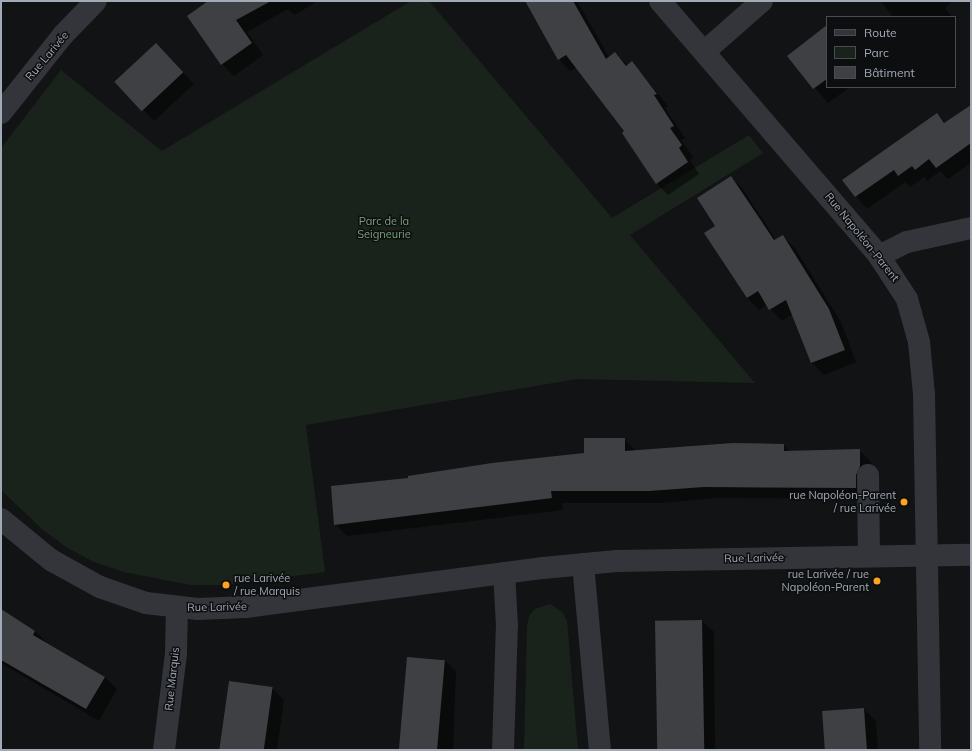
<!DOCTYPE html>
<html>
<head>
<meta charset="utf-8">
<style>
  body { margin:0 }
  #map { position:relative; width:972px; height:751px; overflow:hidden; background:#121314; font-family:Mulish,sans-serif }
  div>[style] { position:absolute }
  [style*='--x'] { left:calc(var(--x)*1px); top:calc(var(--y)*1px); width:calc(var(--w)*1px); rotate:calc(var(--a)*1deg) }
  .green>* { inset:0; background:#1a231b }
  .shadow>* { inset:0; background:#0007 }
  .building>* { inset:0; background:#3e4044; transform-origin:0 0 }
  .minor>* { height:22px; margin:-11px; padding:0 11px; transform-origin:11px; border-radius:11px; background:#33353a }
  .dots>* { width:11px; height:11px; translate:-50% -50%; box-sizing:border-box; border:2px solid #0d0e0f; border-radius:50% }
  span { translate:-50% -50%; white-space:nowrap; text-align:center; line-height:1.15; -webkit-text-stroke:3px #0d0e0f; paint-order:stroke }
  .street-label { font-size:11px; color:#a2aab6 }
  .park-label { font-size:11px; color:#78a377 }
  .poi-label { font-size:11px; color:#a2aab6 }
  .right { translate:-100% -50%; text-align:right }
  .left { translate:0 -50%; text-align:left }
  .frame { position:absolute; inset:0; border:2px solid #a2aab6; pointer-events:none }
  .legend { position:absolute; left:826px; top:16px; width:130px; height:72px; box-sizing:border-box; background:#0d0e0f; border:1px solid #494c52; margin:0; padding:5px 7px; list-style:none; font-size:12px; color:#a2aab6 }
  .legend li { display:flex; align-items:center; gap:8px; height:20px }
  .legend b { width:20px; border:1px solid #494c52 }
</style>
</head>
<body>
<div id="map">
  <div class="green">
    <i style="clip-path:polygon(411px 1px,429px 1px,612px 218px,749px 135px,763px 153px,630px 235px,755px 383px,577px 379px,306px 425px,325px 572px,226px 585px,190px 585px,124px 572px,94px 562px,66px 547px,43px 530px,1px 490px,1px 148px,61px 70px,162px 151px)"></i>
    <i style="clip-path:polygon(550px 604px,562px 612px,567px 620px,578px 750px,524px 750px,527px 627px,529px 616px,535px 609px)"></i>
  </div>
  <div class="shadow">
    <i style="clip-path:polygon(210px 1px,314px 1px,315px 3px,294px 15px,288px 9px,247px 32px,263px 55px,234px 76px,222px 64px)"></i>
    <i style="clip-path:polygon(524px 1px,577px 1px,609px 57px,615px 53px,628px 66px,632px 62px,668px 106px,665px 108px,685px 138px,681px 140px,693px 157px,690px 160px,699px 174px,668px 195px,656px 183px,626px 132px,577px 67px,570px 71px,559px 59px)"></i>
    <i style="clip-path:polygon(881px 1px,953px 1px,945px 8px,951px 15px,949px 17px,893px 17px)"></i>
    <i style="clip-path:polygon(827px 27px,827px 87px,850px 87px,828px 103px,788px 56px)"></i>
    <i style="clip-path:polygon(168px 56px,194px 84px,154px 121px,116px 82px)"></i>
    <i style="clip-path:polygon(971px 106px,971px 163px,948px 179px,940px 171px,927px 181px,924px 177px,910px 187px,905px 182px,867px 209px,844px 181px,936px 114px,946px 123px)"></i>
    <i style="clip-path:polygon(731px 177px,743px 189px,776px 240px,783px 236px,795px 248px,841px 322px,856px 362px,824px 375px,812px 363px,793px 314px,782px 321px,767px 305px,759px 310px,747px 298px,717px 226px)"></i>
    <i style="clip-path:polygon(624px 439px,636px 451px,784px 445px,791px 452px,859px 450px,871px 462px,872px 478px,867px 499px,716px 498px,661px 503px,562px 503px,563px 510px,347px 536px,335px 524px,409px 479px,585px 454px)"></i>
    <i style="clip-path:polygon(1px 610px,35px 631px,47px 643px,105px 677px,117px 689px,99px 721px,1px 663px)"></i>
    <i style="clip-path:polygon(702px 621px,714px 632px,715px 750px,662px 750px)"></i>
    <i style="clip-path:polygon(445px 660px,456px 672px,453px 750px,405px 750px)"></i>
    <i style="clip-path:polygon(272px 688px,284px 700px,277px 750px,221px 750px)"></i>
    <i style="clip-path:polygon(864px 709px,876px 721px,878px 750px,825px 750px)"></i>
  </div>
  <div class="building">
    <i style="clip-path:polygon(208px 1px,271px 1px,236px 20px,252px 43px,221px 65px,187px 16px)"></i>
    <i style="clip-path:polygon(525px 1px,573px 1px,606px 59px,615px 52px,626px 66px,632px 61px,657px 94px,654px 95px,674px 126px,670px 128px,682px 145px,679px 148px,688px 162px,656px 184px,622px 133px,624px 131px,566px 55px,558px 60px)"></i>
    <i style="clip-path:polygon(827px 25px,827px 79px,813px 89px,787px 56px)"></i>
    <i style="left:156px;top:43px;width:40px;height:57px;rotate:47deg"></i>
    <i style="clip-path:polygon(971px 105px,971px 143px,936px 168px,929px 159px,915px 170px,912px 166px,898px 176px,894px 170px,855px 197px,842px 180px,937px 113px,944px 123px)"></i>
    <i style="clip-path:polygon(731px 176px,774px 240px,783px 235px,829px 309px,845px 350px,811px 363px,786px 300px,769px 310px,758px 291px,747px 298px,704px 233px,715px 226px,697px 198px)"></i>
    <i style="clip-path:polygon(584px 438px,625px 438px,625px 451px,733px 443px,784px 444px,784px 451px,860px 449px,860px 466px,856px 475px,856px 488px,704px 487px,649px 491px,551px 491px,552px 498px,334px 525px,331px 486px,408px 478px,408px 476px,492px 463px,584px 453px)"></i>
    <i style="clip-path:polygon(1px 609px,35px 631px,33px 635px,105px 677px,86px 709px,1px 660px)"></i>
    <i style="left:702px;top:620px;width:130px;height:47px;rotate:89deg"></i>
    <i style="left:407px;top:657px;width:38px;height:93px;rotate:5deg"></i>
    <i style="left:229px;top:681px;width:44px;height:70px;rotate:8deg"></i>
    <i style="left:864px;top:708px;width:42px;height:42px;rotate:86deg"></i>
  </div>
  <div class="minor">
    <i style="--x:660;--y:1;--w:336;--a:49.3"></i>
    <i style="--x:879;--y:256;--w:51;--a:56.9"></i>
    <i style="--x:907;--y:299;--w:45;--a:74.4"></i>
    <i style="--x:919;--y:342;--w:52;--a:84.5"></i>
    <i style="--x:924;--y:394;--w:356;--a:89"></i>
    <i style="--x:704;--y:52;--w:77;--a:-41.3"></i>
    <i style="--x:1;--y:113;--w:100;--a:-51.5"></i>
    <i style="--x:63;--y:35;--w:47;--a:-45.9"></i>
    <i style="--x:879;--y:256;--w:31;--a:-27"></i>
    <i style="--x:907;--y:242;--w:66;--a:-12.3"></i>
    <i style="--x:868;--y:475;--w:81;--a:89.3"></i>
    <i style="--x:1;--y:519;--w:65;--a:39.4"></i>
    <i style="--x:51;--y:560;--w:56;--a:28.9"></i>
    <i style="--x:100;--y:587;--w:49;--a:19.2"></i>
    <i style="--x:146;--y:603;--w:52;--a:6.6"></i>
    <i style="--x:198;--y:609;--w:48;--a:-2.4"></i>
    <i style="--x:246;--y:607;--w:300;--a:-7.5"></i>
    <i style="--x:543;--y:568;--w:74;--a:-5.4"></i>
    <i style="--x:617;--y:561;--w:354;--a:-1"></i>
    <i style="--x:583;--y:564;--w:187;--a:84.8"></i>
    <i style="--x:164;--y:750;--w:98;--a:-82.9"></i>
    <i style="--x:176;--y:653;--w:46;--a:-88.8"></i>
    <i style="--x:503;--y:750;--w:124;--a:-88.2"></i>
    <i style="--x:507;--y:626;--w:53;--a:-93.2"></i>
  </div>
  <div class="dots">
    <i style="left:904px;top:502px;background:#ffa220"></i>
    <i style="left:877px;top:581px;background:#ffa220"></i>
    <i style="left:226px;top:585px;background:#ffa220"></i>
  </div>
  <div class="street-label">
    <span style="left:47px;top:56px;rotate:-50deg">Rue Larivée</span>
    <span style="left:862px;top:237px;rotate:51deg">Rue Napoléon-Parent</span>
    <span style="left:754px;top:558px;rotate:-1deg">Rue Larivée</span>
    <span style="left:217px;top:607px;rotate:-1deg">Rue Larivée</span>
    <span style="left:172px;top:679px;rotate:-84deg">Rue Marquis</span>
  </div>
  <div class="park-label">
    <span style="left:384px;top:228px">Parc de la<br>Seigneurie</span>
  </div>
  <div class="poi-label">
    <span class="right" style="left:896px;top:502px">rue Napoléon-Parent<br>/ rue Larivée</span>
    <span class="right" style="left:869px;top:581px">rue Larivée / rue<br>Napoléon-Parent</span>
    <span class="left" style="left:234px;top:585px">rue Larivée<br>/ rue Marquis</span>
  </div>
  <div class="frame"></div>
  <ul class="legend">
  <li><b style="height:5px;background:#33353a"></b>Route</li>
  <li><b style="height:11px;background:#1a231b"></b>Parc</li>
  <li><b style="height:11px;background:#3e4044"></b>Bâtiment</li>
  </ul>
</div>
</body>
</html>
